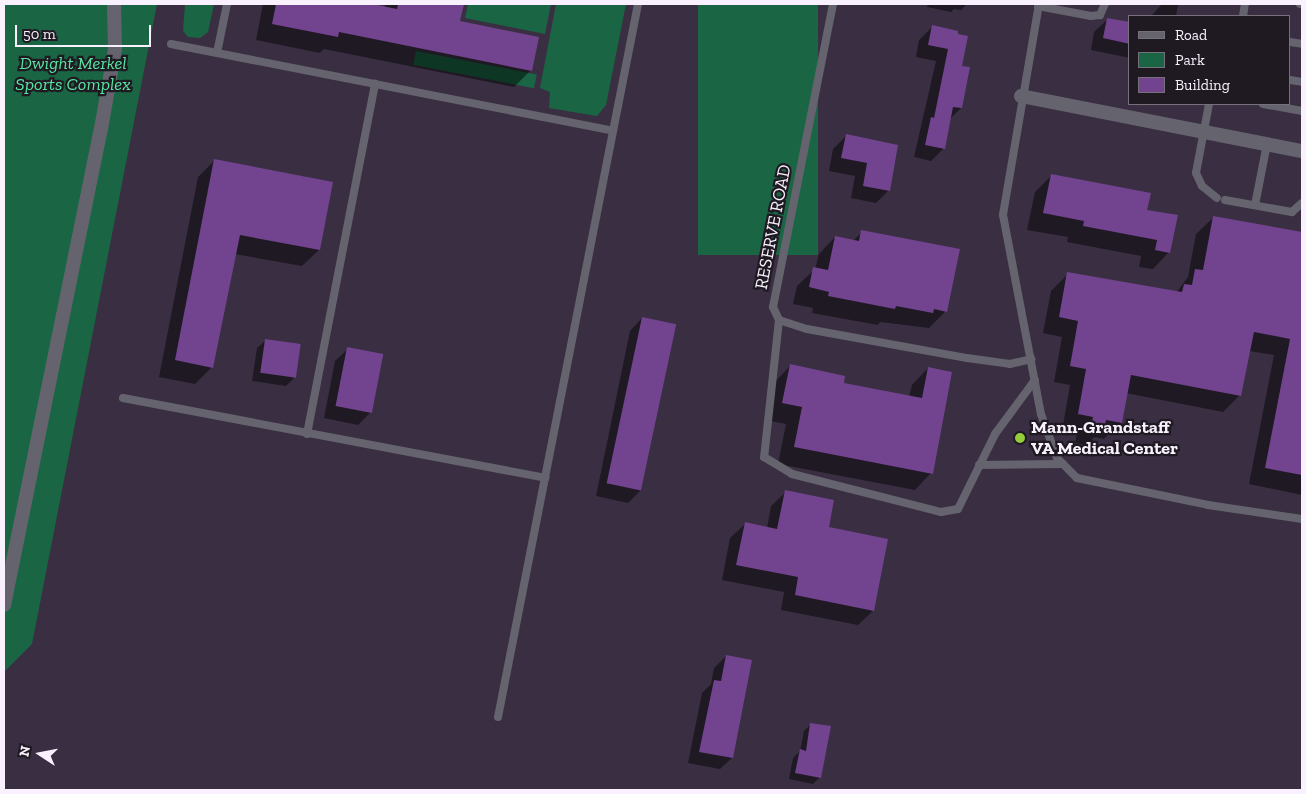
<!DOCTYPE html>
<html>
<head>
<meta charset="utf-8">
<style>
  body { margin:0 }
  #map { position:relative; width:1306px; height:794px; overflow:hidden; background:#3a2f42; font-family:"Zilla Slab",serif }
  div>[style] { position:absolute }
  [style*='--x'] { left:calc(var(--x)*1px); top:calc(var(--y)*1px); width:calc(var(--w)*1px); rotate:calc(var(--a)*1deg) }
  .green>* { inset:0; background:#1a6644; transform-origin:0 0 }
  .shadow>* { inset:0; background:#0007 }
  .building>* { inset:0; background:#72438f; transform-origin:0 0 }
  .service>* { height:8px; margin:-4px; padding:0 4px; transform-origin:4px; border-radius:4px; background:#65646e }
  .minor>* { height:14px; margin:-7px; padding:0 7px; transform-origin:7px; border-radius:7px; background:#65646e }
  .dots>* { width:14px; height:14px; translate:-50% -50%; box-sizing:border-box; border:2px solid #1f1a22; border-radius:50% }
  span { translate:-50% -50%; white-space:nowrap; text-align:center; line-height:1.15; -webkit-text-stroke:4.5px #1f1a22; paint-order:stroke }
  .park-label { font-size:18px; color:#57e7a3; font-style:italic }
  .street-label { font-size:18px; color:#f9f2fe }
  .poi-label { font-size:18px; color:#f9f2fe; font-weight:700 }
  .left { translate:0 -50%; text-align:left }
  .frame { position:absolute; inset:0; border:5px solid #f9f2fe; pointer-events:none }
  .legend { position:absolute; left:1128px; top:15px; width:162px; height:90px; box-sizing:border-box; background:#1f1a22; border:1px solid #76707a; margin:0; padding:6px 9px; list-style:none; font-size:15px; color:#f9f2fe }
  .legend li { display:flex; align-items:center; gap:10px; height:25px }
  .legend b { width:25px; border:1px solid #76707a }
  .north { position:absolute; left:15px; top:729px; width:50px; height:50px; -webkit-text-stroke:4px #1f1a22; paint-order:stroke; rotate:281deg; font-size:14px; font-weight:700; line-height:20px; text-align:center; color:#f9f2fe }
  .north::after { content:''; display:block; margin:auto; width:18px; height:22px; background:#f9f2fe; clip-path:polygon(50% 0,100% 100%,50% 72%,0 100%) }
  .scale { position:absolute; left:15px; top:25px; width:136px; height:22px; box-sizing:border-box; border:2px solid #f9f2fe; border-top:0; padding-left:6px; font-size:15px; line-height:18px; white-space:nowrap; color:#f9f2fe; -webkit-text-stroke:4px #1f1a22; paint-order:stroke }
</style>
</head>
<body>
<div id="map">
  <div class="green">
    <i style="clip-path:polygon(4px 4px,157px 4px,32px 644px,4px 672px)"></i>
    <i style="clip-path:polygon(185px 4px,214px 4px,208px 32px,200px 38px,188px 37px,183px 31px)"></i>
    <i style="clip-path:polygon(468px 4px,551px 4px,545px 34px,465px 18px)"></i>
    <i style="clip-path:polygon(556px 4px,626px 4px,606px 105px,597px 116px,549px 108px,550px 92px,540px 88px)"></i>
    <i style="left:698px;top:4px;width:120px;height:251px"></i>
    <i style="left:416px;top:51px;width:123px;height:14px;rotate:11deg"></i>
  </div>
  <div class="shadow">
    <i style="clip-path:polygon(263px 4px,368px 4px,385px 7px,385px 4px,463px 4px,459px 22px,531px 70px,514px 87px,324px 49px,320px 53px,256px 40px)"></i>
    <i style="clip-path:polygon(928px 4px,967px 4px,961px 10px,954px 9px,951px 12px,927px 7px)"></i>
    <i style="clip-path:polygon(1162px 4px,1178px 5px,1176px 16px,1151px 16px)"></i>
    <i style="clip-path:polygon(1107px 20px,1130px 24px,1130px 58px,1091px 50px,1094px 32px)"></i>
    <i style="clip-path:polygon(932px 27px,957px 32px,961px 108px,950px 119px,944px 148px,931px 161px,914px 157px,936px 61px,916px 57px,919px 40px)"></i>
    <i style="clip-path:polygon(846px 136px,889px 190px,876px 203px,851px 198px,855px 176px,829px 171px,833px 149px)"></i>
    <i style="clip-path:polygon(215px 160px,319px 250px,302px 266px,235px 254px,212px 367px,195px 384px,159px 377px,198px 177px)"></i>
    <i style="clip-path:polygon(1051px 176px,1146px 211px,1169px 252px,1153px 269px,1139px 267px,1141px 256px,1067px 242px,1068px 237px,1027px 230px,1035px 192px)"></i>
    <i style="clip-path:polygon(1213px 218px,1302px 233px,1302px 495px,1249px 484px,1274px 355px,1249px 351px,1240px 395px,1223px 412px,1126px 393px,1120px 422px,1104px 439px,1094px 437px,1087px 445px,1075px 443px,1077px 433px,1062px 431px,1070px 385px,1054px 382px,1062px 337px,1043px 333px,1051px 291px,1068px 274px,1176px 293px,1188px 277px,1196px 234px)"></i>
    <i style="clip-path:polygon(862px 232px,946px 311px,929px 328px,880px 322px,878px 325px,812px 313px,813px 308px,793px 304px,797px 286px,815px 269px,819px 254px,835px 237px,853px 241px)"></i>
    <i style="clip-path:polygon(642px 318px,641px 490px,628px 503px,596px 496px,630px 331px)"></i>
    <i style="clip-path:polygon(266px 340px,294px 378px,286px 386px,252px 381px,257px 348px)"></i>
    <i style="clip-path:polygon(348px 349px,371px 412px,358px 425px,324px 418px,335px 361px)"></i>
    <i style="clip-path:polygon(790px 366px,842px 384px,909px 397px,912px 385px,928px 368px,931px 473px,915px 490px,778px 464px,786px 424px,766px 420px,774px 383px)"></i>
    <i style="clip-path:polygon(786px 492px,827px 528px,873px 611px,858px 625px,781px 610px,784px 592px,722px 580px,730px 538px,745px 524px,767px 528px,771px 506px)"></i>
    <i style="clip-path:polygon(726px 656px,732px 758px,720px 769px,688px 763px,702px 693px,711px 684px,714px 668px)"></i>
    <i style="clip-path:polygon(811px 724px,820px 777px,813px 784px,789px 779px,793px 758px,800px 751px,804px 731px)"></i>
  </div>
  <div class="building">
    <i style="clip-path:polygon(276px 4px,372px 4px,397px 9px,398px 4px,464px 4px,460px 21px,539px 37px,532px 71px,339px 32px,338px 37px,272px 24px)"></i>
    <i style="clip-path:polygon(1107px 18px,1130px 22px,1130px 44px,1103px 38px)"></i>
    <i style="clip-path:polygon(932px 25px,958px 31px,958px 34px,968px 36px,962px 66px,970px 67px,962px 108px,953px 107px,945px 149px,925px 145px,931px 117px,934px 118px,948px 49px,928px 45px)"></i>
    <i style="clip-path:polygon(846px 134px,898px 145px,890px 191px,863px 186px,867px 163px,841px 158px)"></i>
    <i style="clip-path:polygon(214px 159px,333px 182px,320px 250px,240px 235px,213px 368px,175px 360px)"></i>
    <i style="clip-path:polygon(1051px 174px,1151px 193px,1147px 210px,1178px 215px,1170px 253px,1155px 250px,1157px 240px,1083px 226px,1084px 221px,1043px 213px)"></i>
    <i style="clip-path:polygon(1213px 216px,1302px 232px,1302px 475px,1265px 468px,1290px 339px,1254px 332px,1241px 396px,1131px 375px,1122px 423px,1106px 420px,1104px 429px,1091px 426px,1093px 417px,1078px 414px,1086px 369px,1070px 366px,1078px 321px,1059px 317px,1067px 272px,1182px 292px,1184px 284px,1192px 285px,1195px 269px,1203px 270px)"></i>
    <i style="clip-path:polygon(861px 230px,960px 249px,947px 312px,934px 309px,933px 313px,896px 306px,895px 309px,828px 296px,829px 292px,809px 287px,813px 267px,828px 270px,835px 236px,859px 241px)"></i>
    <i style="left:642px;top:317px;width:35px;height:170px;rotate:12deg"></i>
    <i style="left:265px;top:339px;width:36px;height:34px;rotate:8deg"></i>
    <i style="left:347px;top:347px;width:37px;height:60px;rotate:11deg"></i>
    <i style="clip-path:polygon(790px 364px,845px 376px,844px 383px,922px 398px,928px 367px,952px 372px,933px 474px,794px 447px,802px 407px,782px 403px)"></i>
    <i style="clip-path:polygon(785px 490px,834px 500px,829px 527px,888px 539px,874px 611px,795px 595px,798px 577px,736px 565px,745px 522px,777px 529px)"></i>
    <i style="clip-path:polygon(726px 655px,752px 660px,733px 758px,699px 752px,714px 680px,721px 681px)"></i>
    <i style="clip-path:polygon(810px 723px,831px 726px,821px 778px,795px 773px,800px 749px,806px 751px)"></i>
  </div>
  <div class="service">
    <i style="--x:833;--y:4;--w:309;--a:101.2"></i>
    <i style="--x:773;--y:307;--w:14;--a:65"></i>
    <i style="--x:779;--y:320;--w:29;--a:18"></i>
    <i style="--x:807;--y:329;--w:163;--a:10.3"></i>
    <i style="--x:967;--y:358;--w:43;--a:7.9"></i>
    <i style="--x:1010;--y:364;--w:22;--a:-13"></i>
    <i style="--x:1039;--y:4;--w:214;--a:99.7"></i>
    <i style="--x:1003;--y:215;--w:203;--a:79.2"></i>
    <i style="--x:1041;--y:414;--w:47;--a:70"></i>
    <i style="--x:1057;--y:458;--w:28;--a:45"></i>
    <i style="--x:1077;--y:478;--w:134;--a:11.6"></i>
    <i style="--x:1208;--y:505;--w:95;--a:8.5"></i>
    <i style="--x:1300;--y:4;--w:2;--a:0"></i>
    <i style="--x:1038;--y:6;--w:54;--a:10.7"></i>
    <i style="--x:1091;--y:16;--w:9;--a:-6"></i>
    <i style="--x:1100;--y:15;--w:12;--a:-66"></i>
    <i style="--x:1243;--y:16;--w:12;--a:-81"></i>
    <i style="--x:1290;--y:42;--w:12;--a:9"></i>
    <i style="--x:171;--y:44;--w:450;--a:11.1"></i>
    <i style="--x:217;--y:53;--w:50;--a:-78.5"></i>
    <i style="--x:1290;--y:80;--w:12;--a:9"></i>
    <i style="--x:1209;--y:104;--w:70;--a:100.7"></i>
    <i style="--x:1196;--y:173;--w:14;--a:65"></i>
    <i style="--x:1202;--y:186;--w:19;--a:39"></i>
    <i style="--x:1263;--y:104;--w:40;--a:10"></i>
    <i style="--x:1225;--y:200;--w:68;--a:10.2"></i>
    <i style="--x:1292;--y:212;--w:13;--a:-42"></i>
    <i style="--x:1255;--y:205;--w:62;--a:-78.9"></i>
    <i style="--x:779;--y:320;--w:138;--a:96.2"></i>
    <i style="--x:764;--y:457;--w:33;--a:31"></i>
    <i style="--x:792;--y:474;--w:154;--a:14.3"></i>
    <i style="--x:941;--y:512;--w:17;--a:-10"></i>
    <i style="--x:958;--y:509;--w:84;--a:-63.7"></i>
    <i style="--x:995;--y:434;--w:67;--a:-53.5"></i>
    <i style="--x:123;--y:398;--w:430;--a:10.7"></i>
    <i style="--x:307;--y:434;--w:357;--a:-79"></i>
    <i style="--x:979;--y:465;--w:84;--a:-0.7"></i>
    <i style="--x:498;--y:717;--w:727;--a:-78.89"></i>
  </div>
  <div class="minor">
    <i style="--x:1021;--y:96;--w:286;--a:11.1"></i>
    <i style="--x:4;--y:605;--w:486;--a:-78.5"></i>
    <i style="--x:101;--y:129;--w:81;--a:-80.1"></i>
    <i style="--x:115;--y:49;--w:45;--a:-91.3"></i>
  </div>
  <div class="dots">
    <i style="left:1020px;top:438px;background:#94cc3b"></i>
  </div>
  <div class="park-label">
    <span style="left:73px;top:74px">Dwight Merkel<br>Sports Complex</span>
  </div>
  <div class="street-label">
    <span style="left:773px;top:227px;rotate:-79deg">RESERVE ROAD</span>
  </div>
  <div class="poi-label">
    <span class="left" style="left:1031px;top:438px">Mann-Grandstaff<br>VA Medical Center</span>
  </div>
  <div class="frame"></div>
  <ul class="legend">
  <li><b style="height:6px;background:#65646e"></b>Road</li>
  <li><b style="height:14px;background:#1a6644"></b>Park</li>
  <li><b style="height:14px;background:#72438f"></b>Building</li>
  </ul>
  <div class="north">N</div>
  <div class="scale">50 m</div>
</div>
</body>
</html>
